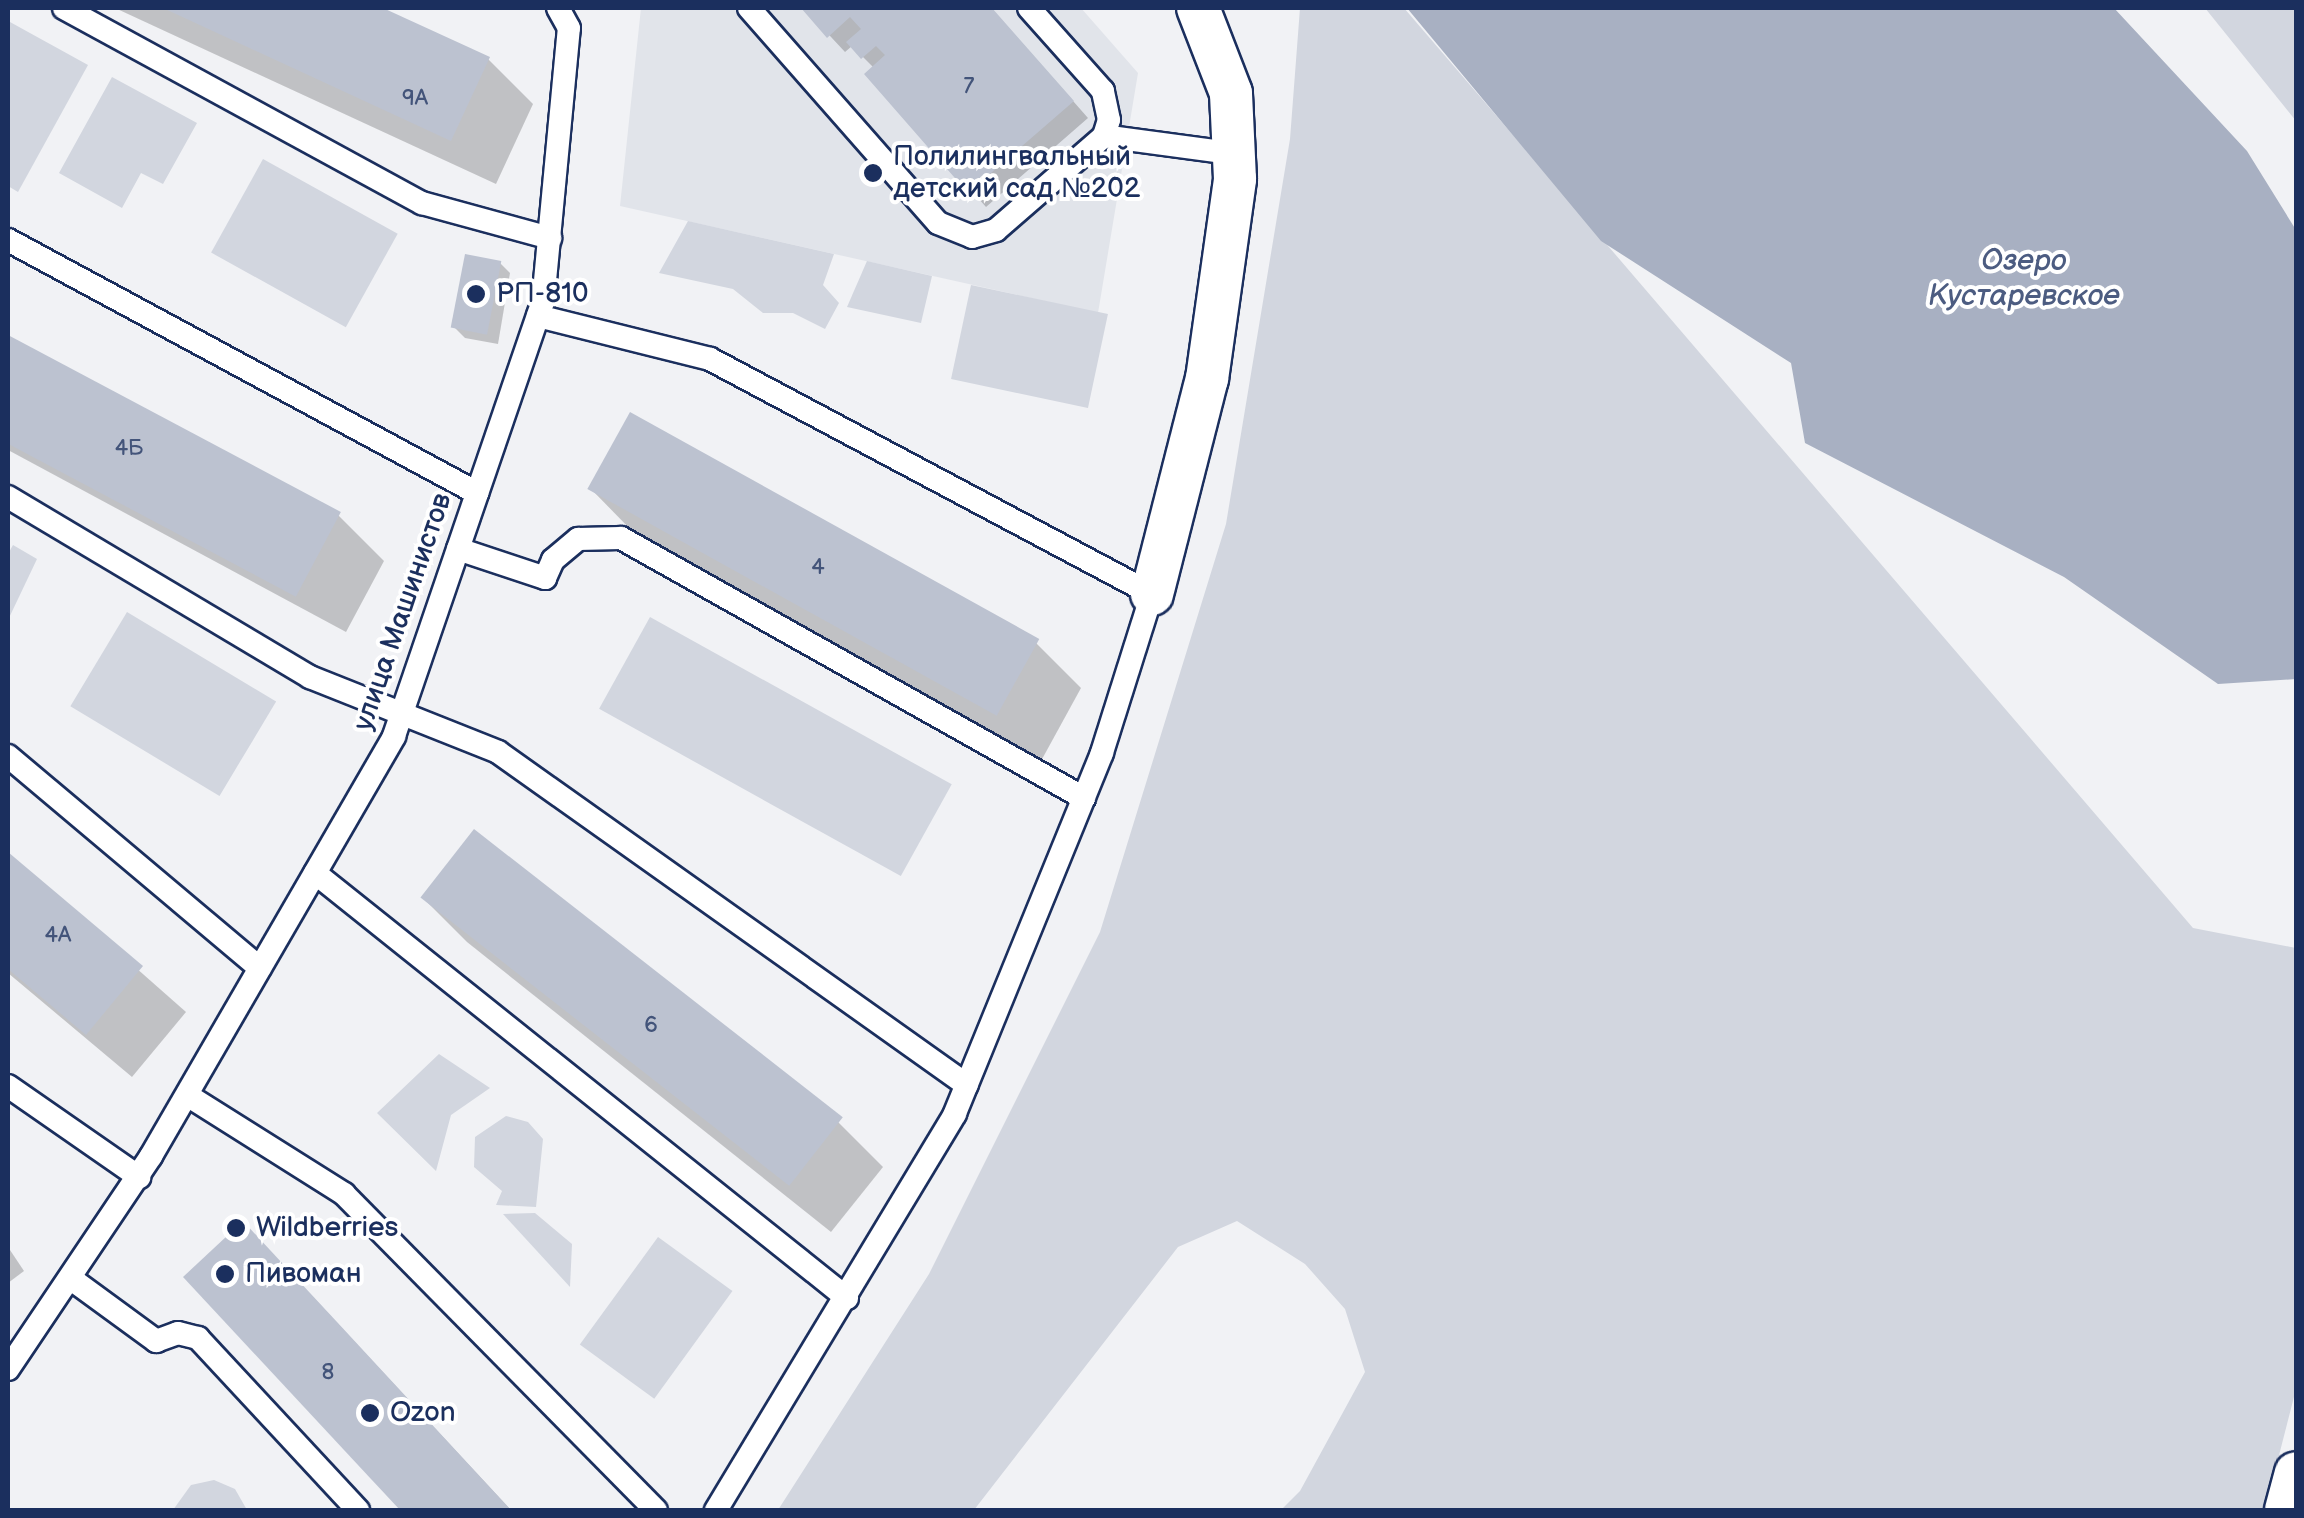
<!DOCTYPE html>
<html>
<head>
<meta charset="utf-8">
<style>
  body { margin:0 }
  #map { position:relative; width:2304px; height:1518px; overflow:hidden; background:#f1f2f5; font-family:"Balsamiq Sans",sans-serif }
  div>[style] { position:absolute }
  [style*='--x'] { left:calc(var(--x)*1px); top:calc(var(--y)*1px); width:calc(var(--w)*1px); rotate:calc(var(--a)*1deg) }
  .built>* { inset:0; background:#e1e4ea }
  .green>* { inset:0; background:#d2d6df; transform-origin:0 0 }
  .water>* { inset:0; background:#a8b0c2 }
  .shadow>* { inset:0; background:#0003 }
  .building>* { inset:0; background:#bcc2d0; transform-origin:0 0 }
  .roads { filter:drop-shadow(2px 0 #1b2f5e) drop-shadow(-2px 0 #1b2f5e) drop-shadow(0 2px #1b2f5e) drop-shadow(0 -2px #1b2f5e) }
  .lane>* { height:22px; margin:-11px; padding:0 11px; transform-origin:11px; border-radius:11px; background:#fff }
  .street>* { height:42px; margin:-21px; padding:0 21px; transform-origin:21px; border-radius:21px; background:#fff }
  .dots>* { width:28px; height:28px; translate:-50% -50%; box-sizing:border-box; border:5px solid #fff; border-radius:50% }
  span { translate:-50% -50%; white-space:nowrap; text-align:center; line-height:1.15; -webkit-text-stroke:8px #fff; paint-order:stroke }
  .number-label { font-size:22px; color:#43547a }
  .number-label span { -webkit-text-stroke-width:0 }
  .poi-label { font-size:28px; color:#1b2f5e }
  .left { translate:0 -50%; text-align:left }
  .street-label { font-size:28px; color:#1b2f5e }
  .water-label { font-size:30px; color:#4c5c81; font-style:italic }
  .frame { position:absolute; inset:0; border:10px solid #1b2f5e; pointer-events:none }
</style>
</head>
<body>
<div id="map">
  <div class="built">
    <i style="clip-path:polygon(641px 8px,1081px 8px,1138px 73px,1098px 313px,620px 206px)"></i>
  </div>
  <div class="green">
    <i style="clip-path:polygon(1300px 8px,1404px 8px,2193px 928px,2296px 948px,2296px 1389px,2265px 1510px,1281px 1510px,1300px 1491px,1365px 1372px,1345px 1309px,1305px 1264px,1237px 1221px,1178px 1247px,974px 1510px,778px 1510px,929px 1274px,1100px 932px,1226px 524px,1290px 139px)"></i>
    <i style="clip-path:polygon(2205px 8px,2296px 8px,2296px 121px)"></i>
    <i style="clip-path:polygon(10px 22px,88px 65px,18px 192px,8px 186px)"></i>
    <i style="clip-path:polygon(112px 77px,197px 123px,163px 184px,141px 173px,122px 208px,59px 173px)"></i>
    <i style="left:263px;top:159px;width:154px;height:107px;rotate:29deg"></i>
    <i style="clip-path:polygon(688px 221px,834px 254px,823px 285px,839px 303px,825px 329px,793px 313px,763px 313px,733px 289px,659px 273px)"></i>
    <i style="clip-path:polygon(867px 261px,932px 276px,921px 323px,847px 307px)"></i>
    <i style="left:971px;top:285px;width:140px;height:96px;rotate:12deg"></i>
    <i style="clip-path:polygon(13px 545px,37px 559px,8px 620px,8px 554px)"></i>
    <i style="left:127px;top:612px;width:174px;height:110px;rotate:31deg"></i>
    <i style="left:650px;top:617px;width:345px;height:105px;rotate:29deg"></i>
    <i style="clip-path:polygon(439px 1054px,490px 1088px,451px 1115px,436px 1171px,377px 1113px)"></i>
    <i style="clip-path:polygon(506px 1116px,528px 1122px,543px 1139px,536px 1207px,496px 1205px,502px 1191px,474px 1167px,475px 1137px)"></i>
    <i style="clip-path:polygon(535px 1213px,572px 1244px,570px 1287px,503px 1214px)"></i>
    <i style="left:658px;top:1237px;width:92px;height:133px;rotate:36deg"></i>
    <i style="clip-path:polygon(214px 1480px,235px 1489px,247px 1510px,173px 1510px,191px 1485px)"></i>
  </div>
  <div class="water">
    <i style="clip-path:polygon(1407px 8px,2114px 8px,2247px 151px,2296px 230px,2296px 679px,2218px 684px,2064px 577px,1805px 443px,1791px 363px,1601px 241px)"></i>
  </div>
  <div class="shadow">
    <i style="clip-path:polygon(115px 8px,377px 8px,488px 59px,533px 104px,496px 184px)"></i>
    <i style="clip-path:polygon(804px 8px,991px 8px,1088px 118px,986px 207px,868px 74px,874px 68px,852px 46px,845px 52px)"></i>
    <i style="clip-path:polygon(500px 263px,510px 273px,498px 344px,465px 338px,454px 327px)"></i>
    <i style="clip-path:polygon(8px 338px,339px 516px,384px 561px,346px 632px,8px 450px)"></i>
    <i style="clip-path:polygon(590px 488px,1036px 643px,1081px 688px,1041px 761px,634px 533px)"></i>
    <i style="clip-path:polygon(8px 855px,186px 1012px,132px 1077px,8px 973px)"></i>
    <i style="clip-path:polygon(422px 897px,838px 1122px,883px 1167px,831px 1232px,467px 942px)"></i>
    <i style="clip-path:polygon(8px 1247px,24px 1271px,8px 1283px)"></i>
    <i style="clip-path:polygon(288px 1270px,511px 1510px,404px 1510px,187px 1277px)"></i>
  </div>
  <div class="building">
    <i style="clip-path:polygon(163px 8px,383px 8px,490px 57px,451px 141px)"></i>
    <i style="clip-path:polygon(801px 8px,992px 8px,1074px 101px,968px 193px,864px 74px,885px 55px,876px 46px,861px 59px,846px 42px,861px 29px,850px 17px,827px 38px)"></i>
    <i style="left:465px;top:254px;width:37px;height:75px;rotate:11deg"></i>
    <i style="left:8px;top:335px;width:377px;height:96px;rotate:28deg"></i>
    <i style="left:630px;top:412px;width:468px;height:88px;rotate:29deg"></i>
    <i style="left:474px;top:829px;width:468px;height:87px;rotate:38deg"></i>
    <i style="clip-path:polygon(8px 852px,143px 966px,86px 1035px,8px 969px)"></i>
    <i style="clip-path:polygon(243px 1221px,337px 1322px,511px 1510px,400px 1510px,371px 1479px,183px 1277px)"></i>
  </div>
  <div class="roads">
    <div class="lane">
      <i style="--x:64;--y:8;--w:408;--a:28.6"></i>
      <i style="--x:422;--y:203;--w:133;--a:15.3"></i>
      <i style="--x:749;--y:8;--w:286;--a:48.7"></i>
      <i style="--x:938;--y:223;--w:37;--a:22"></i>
      <i style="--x:972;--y:237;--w:25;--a:-16"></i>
      <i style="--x:996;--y:230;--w:143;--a:-41"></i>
      <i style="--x:1104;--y:136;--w:17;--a:-73"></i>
      <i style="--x:1109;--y:120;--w:30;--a:-102"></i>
      <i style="--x:1103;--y:91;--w:111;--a:-131.7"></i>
      <i style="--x:1104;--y:136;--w:134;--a:7.7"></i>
      <i style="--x:8;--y:240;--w:533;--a:28.34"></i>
      <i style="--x:538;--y:316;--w:177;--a:14"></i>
      <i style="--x:710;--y:359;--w:501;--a:28"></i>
      <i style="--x:1152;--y:594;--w:167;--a:107.5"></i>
      <i style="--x:1102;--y:753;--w:390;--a:112.2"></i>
      <i style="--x:955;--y:1114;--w:463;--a:121.1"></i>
      <i style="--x:8;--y:497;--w:352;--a:30.8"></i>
      <i style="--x:310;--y:677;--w:202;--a:21.7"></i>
      <i style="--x:498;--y:752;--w:575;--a:35.38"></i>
      <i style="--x:458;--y:549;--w:92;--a:18.4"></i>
      <i style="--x:545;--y:578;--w:20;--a:-66"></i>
      <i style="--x:553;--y:560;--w:33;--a:-40"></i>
      <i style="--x:578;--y:539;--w:43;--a:-1.3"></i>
      <i style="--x:621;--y:538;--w:531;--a:29.32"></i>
      <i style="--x:8;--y:756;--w:329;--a:40.1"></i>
      <i style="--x:315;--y:873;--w:681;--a:38.62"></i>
      <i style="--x:8;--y:1086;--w:160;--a:34.8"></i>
      <i style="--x:187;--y:1095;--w:186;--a:32.2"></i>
      <i style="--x:344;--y:1194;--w:444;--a:45.4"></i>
      <i style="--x:70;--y:1278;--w:107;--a:36.2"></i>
      <i style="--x:156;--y:1341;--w:23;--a:-20"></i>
      <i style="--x:178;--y:1333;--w:21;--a:14"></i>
      <i style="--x:198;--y:1338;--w:235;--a:47.1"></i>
      <i style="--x:8;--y:1369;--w:257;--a:-56.1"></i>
      <i style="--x:151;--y:1156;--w:485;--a:-59.9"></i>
      <i style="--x:394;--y:736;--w:459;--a:-71.1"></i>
      <i style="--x:543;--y:302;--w:275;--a:-84.6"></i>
      <i style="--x:569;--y:28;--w:23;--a:-119"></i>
    </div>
    <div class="street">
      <i style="--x:1152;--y:594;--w:222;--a:-75.7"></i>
      <i style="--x:1207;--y:379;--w:202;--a:-82"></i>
      <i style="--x:1235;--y:179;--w:86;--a:-92.7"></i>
      <i style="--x:1231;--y:93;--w:91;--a:-111.2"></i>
      <i style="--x:2286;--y:1510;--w:38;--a:-75"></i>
    </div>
  </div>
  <div class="dots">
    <i style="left:873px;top:173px;background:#1b2f5e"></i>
    <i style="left:476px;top:294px;background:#1b2f5e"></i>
    <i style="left:236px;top:1228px;background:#1b2f5e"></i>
    <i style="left:225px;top:1274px;background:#1b2f5e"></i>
    <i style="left:370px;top:1413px;background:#1b2f5e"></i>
  </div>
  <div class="number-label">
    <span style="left:969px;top:87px">7</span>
    <span style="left:415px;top:99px">9А</span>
    <span style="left:129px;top:449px">4Б</span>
    <span style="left:818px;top:568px">4</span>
    <span style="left:58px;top:936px">4А</span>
    <span style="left:651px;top:1026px">6</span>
    <span style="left:328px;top:1373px">8</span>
  </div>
  <div class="poi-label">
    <span class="left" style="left:893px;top:173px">Полилингвальный<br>детский сад №202</span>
    <span class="left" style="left:496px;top:294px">РП-810</span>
    <span class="left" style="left:256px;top:1228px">Wildberries</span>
    <span class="left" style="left:245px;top:1274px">Пивоман</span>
    <span class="left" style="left:390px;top:1413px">Ozon</span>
  </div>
  <div class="street-label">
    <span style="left:403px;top:612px;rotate:-71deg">улица Машинистов</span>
  </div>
  <div class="water-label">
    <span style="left:2024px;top:278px">Озеро<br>Кустаревское</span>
  </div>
  <div class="frame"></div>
</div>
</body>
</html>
